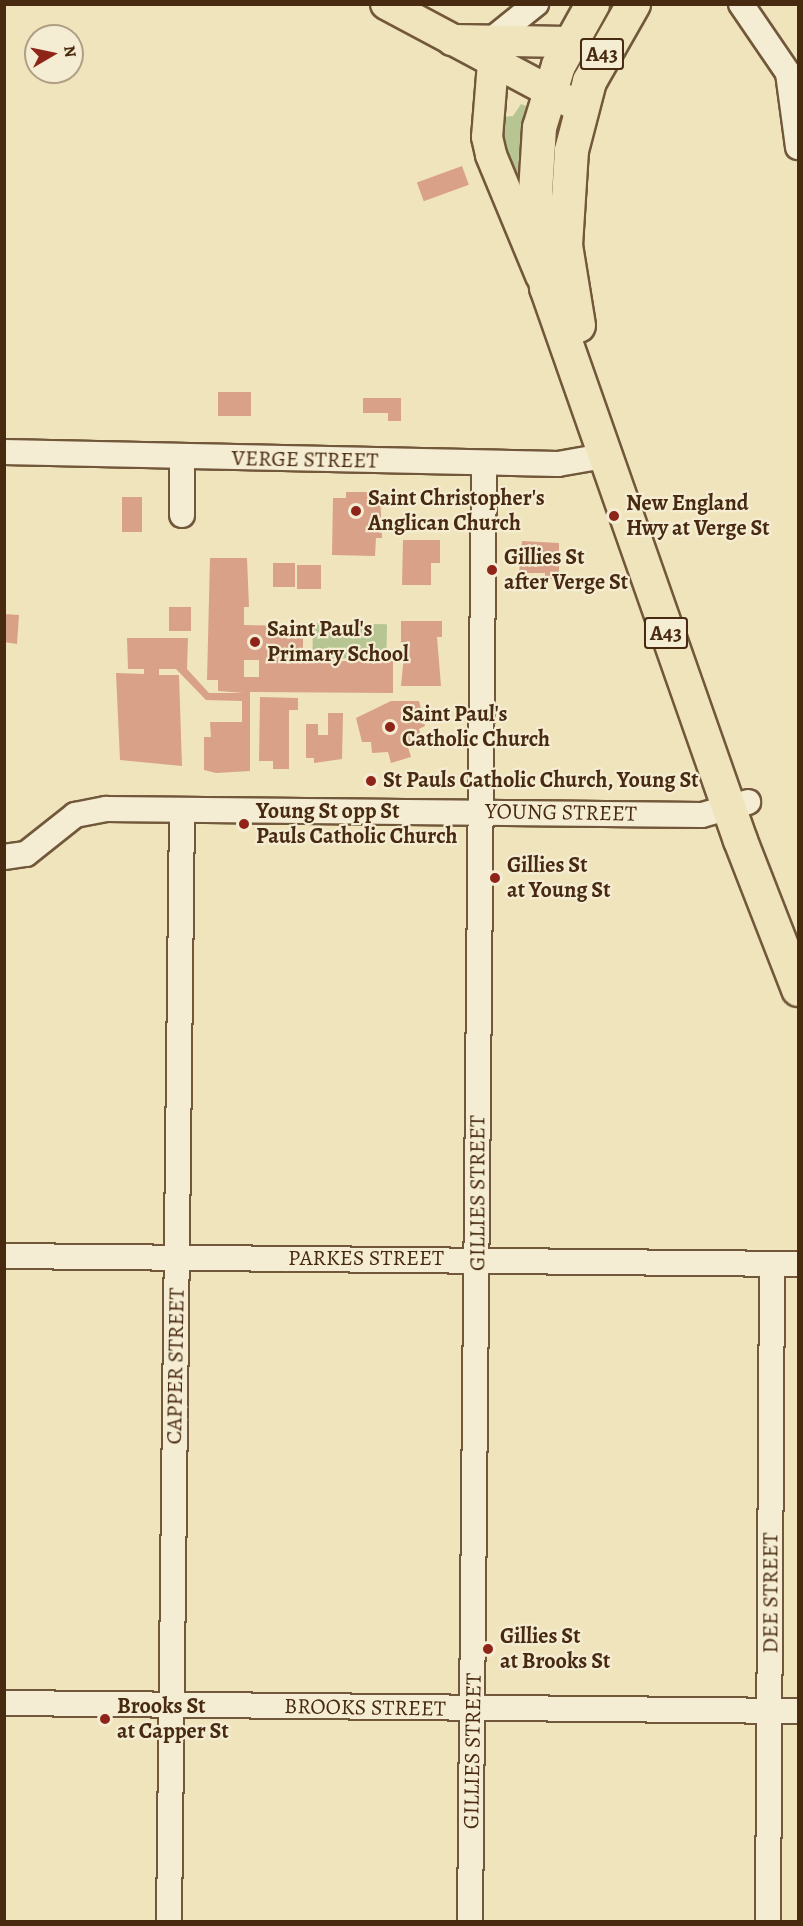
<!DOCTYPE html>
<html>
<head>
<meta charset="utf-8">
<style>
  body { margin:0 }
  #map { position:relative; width:803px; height:1926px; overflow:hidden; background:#f0e4bc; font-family:Alegreya,serif }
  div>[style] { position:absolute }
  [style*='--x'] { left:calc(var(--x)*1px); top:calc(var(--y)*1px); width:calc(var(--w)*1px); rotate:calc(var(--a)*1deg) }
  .green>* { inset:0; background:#b7c593; transform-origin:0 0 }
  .building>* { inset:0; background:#d8a188; transform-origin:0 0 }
  .roads { filter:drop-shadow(2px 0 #72583b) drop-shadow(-2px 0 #72583b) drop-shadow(0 2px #72583b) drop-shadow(0 -2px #72583b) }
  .minor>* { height:24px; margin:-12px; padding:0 12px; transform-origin:12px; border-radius:12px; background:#f5edd3 }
  .major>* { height:30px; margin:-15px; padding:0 15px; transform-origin:15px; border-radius:15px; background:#f0e4bc }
  .highway>* { height:33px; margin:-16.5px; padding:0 16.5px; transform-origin:16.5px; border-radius:16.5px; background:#f0e4bc }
  .dots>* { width:16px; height:16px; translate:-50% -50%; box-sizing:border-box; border:3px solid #f5edd3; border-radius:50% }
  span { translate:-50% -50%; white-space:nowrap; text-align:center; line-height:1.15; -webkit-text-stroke:4.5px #f5edd3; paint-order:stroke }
  .shield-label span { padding:2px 4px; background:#f5edd3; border:2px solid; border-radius:4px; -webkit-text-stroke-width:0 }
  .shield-label { font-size:21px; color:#482a10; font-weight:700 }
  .street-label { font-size:22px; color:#482a10 }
  .poi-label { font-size:22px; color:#482a10; font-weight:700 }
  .left { translate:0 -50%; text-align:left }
  .frame { position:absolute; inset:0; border:6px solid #482a10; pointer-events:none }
  .north { position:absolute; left:24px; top:24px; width:60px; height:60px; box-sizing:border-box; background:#f5edd3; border:2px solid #b09f85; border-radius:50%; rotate:81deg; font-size:16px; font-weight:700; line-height:24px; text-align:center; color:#482a10 }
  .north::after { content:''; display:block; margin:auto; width:21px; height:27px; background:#8f2418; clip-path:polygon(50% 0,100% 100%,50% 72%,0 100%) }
</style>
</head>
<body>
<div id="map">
  <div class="green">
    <i style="clip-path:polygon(521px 104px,529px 107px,519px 151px,517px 204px,495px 118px,513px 116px)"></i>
    <i style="left:313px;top:623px;width:74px;height:35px;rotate:1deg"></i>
  </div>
  <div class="building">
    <i style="left:462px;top:166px;width:20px;height:48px;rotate:70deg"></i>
    <i style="left:218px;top:392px;width:33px;height:24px"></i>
    <i style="clip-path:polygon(363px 398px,401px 398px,401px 421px,388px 421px,388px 413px,363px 413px)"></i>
    <i style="clip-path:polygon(346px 492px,380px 492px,382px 538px,376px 538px,375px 556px,332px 555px,333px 498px,346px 498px)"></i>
    <i style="left:122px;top:497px;width:20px;height:35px"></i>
    <i style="clip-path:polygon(403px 540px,440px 540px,440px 563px,431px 563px,431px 585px,402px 585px)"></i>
    <i style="clip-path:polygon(522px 541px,559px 543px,559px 579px,545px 579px,545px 573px,519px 573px)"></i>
    <i style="clip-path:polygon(evenodd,210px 558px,247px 558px,249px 607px,244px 607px,244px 625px,303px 626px,303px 661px,393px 661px,393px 693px,250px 692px,250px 771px,216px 773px,204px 770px,204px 737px,211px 737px,210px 722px,242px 722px,242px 701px,206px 700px,176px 669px,159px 669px,159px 675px,179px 675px,182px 766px,120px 760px,116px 673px,144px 674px,144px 669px,128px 669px,127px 638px,188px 638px,187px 669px,209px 693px,244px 693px,218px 691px,218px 680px,207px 680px,210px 558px,244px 660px,259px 660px,259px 677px,244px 677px,244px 660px)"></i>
    <i style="left:273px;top:563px;width:22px;height:24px"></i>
    <i style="left:297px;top:565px;width:24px;height:24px"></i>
    <i style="left:169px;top:607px;width:22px;height:24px"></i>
    <i style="clip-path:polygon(4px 614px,19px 615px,17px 644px,4px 642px)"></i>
    <i style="clip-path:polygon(401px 621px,442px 621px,442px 637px,437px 637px,441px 686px,401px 686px,405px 644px,401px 644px)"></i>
    <i style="clip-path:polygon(260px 697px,298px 698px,298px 710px,289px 710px,289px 769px,273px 769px,273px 761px,259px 761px)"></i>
    <i style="clip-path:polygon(391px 701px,419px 701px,425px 726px,419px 729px,422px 739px,408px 747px,411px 757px,391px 763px,388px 752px,372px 753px,371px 742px,362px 742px,356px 718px)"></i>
    <i style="clip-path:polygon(328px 713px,343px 713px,342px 759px,314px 763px,314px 758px,306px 758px,306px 724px,318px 724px,318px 735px,328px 735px)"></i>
  </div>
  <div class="roads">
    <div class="minor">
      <i style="--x:741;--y:4;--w:83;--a:55.7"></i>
      <i style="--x:788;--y:73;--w:75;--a:82.3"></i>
      <i style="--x:491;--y:40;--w:58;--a:-38.7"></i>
      <i style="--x:4;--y:452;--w:554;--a:1.24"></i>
      <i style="--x:558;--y:464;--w:47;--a:-9.9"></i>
      <i style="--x:182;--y:515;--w:57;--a:-90"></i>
      <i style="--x:4;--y:857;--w:22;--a:-8"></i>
      <i style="--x:26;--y:854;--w:63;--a:-38.5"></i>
      <i style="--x:75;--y:815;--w:32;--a:-11"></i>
      <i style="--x:106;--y:809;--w:596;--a:0.58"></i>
      <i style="--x:702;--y:815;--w:48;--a:-15.8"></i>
      <i style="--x:4;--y:1256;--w:794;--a:0.58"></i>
      <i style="--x:4;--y:1703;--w:794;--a:0.58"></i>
      <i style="--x:169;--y:1922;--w:1112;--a:-89.33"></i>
      <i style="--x:470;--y:1922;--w:1458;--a:-89.45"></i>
      <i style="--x:768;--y:1922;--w:658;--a:-89.65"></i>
    </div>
    <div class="major">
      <i style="--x:386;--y:4;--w:221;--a:28.1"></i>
      <i style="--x:452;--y:40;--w:116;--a:1"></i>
      <i style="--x:493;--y:63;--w:74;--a:94.6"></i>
      <i style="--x:487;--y:137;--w:18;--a:77"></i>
      <i style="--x:491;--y:155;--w:131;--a:67.5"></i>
    </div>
    <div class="highway">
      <i style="--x:592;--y:4;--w:70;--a:119.1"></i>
      <i style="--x:558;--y:65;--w:65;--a:107"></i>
      <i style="--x:539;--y:127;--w:65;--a:93.5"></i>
      <i style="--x:535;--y:192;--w:96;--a:83.4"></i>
      <i style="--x:546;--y:287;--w:586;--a:70.67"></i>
      <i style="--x:740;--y:840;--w:160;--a:68.7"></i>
      <i style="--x:578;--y:325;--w:81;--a:-99.2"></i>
      <i style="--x:565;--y:245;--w:95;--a:-86.4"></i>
      <i style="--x:571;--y:150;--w:71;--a:-75.4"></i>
      <i style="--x:589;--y:81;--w:89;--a:-60.3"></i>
    </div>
  </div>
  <div class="dots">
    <i style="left:356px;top:511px;background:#8f2418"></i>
    <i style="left:614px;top:516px;background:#8f2418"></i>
    <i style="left:492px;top:570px;background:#8f2418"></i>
    <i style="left:255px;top:642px;background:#8f2418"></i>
    <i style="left:390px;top:727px;background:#8f2418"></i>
    <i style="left:371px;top:781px;background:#8f2418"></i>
    <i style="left:244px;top:824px;background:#8f2418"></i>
    <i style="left:495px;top:878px;background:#8f2418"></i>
    <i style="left:488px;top:1649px;background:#8f2418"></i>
    <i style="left:105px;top:1719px;background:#8f2418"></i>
  </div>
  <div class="shield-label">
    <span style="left:602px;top:54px">A43</span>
    <span style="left:666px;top:633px">A43</span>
  </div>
  <div class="street-label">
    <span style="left:305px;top:460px;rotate:1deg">VERGE STREET</span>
    <span style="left:561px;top:813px;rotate:1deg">YOUNG STREET</span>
    <span style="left:478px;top:1193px;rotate:-90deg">GILLIES STREET</span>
    <span style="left:366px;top:1259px">PARKES STREET</span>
    <span style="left:176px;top:1366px;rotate:-89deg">CAPPER STREET</span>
    <span style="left:771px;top:1593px;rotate:-90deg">DEE STREET</span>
    <span style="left:365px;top:1708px;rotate:1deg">BROOKS STREET</span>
    <span style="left:473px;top:1751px;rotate:-89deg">GILLIES STREET</span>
  </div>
  <div class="poi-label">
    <span class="left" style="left:368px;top:511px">Saint Christopher's<br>Anglican Church</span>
    <span class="left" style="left:626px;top:516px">New England<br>Hwy at Verge St</span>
    <span class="left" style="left:504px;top:570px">Gillies St<br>after Verge St</span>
    <span class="left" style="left:267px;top:642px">Saint Paul's<br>Primary School</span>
    <span class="left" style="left:402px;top:727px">Saint Paul's<br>Catholic Church</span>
    <span class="left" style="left:383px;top:781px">St Pauls Catholic Church, Young St</span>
    <span class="left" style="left:256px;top:824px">Young St opp St<br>Pauls Catholic Church</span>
    <span class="left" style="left:507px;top:878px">Gillies St<br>at Young St</span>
    <span class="left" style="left:500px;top:1649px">Gillies St<br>at Brooks St</span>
    <span class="left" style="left:117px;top:1719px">Brooks St<br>at Capper St</span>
  </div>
  <div class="frame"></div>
  <div class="north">N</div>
</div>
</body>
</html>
